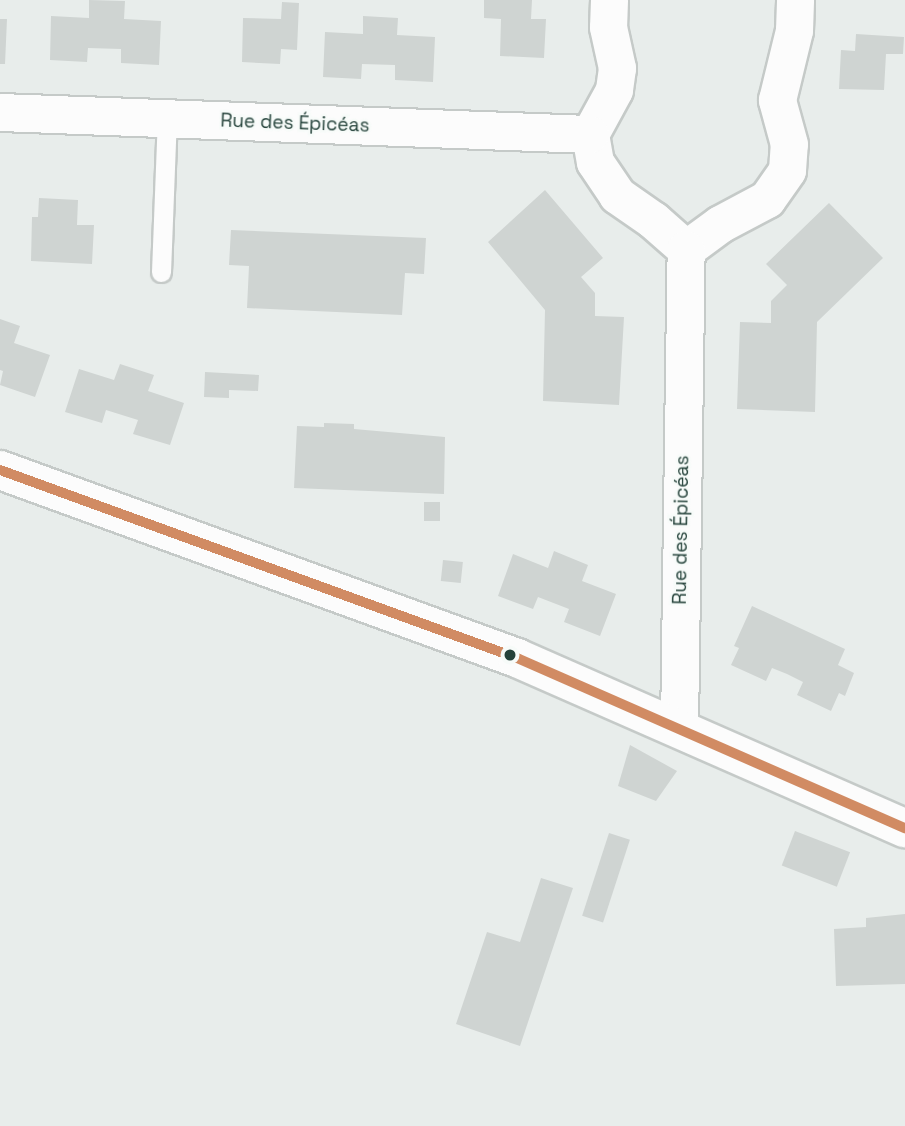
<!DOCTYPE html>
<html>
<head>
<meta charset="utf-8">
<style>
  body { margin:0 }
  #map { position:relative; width:905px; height:1126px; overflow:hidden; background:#e8edeb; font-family:"Space Grotesk",sans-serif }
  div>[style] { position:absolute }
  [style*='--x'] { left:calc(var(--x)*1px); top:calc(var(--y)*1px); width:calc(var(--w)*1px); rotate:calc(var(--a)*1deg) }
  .building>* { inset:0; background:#cfd4d2; transform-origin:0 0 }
  .roads { filter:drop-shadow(2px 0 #c5cac8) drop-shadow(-2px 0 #c5cac8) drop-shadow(0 2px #c5cac8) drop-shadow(0 -2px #c5cac8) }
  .service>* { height:19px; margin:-9.5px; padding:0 9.5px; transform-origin:9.5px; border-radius:9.5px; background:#fcfcfc }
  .minor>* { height:37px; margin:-18.5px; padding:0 18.5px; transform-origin:18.5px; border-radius:18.5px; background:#fcfcfc }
  .tertiary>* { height:38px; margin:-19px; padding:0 19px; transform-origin:19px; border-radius:19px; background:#fcfcfc }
  .bus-1>* { height:10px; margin:-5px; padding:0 5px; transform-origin:5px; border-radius:5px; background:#d18b63 }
  .dots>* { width:19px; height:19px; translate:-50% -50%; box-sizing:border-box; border:4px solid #f7fbf9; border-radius:50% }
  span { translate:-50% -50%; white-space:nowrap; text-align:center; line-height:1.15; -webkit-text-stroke:5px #f7fbf9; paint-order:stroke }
  .street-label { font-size:19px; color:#24423a }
</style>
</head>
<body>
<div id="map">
  <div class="building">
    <i style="clip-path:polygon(89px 0,125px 1px,124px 19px,161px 21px,159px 65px,121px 63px,121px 49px,88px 48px,87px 62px,50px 60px,51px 16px,89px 18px)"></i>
    <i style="clip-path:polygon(484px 0,532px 0,531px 19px,546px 19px,544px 58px,500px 56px,501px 19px,484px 18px)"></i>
    <i style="clip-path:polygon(282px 2px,299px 3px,297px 50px,281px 49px,280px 64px,242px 62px,243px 18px,281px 19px)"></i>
    <i style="clip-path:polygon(363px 16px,398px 18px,397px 35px,435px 37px,433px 82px,395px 80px,395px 65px,362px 64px,361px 79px,323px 77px,325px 32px,363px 34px)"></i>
    <i style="clip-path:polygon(0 19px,7px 19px,5px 64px,0 64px)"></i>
    <i style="clip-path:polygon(856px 34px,904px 37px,903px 54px,886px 54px,884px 90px,839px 89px,841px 50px,855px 51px)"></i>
    <i style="clip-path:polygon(545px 190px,603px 258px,581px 277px,595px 293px,595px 316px,624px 317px,619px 405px,543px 401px,545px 310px,488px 242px)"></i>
    <i style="clip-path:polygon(39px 198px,78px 200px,77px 225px,94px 225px,92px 264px,31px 261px,32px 217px,38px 217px)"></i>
    <i style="clip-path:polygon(829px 203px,883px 258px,817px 322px,815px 412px,737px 409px,740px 322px,771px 323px,771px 301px,787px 285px,766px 264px)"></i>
    <i style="clip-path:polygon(231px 230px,426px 238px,424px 274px,405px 273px,402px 315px,247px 308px,249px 266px,229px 265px)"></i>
    <i style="clip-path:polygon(0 319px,20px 326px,14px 343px,50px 355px,35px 397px,0 385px,3px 371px,0 370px)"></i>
    <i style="clip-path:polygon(120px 364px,154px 375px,148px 391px,184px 403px,170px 445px,133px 434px,138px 420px,106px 410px,102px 423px,65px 412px,79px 369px,114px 380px)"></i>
    <i style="clip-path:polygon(205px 372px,259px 375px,258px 391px,229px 390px,229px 398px,204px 397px)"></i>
    <i style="clip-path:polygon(324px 423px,354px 424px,354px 429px,445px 437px,444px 494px,294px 488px,297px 426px,324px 427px)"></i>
    <i style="left:424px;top:502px;width:16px;height:19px"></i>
    <i style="clip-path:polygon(554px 551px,588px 565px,582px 581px,616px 594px,600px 636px,564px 622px,569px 609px,538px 597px,533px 609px,498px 596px,513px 554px,548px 568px)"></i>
    <i style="left:443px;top:560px;width:20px;height:21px;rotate:6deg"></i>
    <i style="clip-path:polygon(752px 606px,845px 649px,838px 665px,854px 673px,845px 696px,839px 693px,831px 711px,797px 695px,803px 682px,787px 674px,772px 668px,766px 681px,731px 665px,739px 648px,734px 646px)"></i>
    <i style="clip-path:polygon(630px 745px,677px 771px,656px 801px,618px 786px)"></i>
    <i style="left:795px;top:831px;width:59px;height:37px;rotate:21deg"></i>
    <i style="left:609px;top:833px;width:22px;height:87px;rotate:18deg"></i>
    <i style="clip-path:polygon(541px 878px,573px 888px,520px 1046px,456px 1024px,487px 932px,520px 942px)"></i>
    <i style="clip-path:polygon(905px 914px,905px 984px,836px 986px,834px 929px,866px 927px,866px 918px)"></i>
  </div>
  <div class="roads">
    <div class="service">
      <i style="--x:161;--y:272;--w:155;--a:-87.8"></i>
    </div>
    <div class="minor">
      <i style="--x:609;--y:0;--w:27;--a:92"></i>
      <i style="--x:608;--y:27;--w:42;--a:77.6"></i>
      <i style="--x:617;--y:68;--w:22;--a:98"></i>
      <i style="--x:614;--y:90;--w:50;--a:118.6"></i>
      <i style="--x:590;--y:134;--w:28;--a:80"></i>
      <i style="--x:595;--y:162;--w:40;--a:56"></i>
      <i style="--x:617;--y:195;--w:44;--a:34.8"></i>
      <i style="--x:653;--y:220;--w:44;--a:41.3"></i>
      <i style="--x:686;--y:249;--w:42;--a:-36.3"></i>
      <i style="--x:720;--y:224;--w:53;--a:-28"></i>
      <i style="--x:767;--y:199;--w:35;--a:-55"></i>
      <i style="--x:787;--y:170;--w:26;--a:-86"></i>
      <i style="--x:789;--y:144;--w:46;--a:-105.3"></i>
      <i style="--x:777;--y:100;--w:72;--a:-76.3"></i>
      <i style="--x:794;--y:30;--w:30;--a:-88"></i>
      <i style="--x:0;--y:112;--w:590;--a:2.14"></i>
      <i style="--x:679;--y:728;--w:479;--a:-89.2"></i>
    </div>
    <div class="tertiary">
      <i style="--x:0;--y:470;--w:550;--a:19.98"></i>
      <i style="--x:517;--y:658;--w:424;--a:23.7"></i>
    </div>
  </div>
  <div class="bus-1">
    <i style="--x:0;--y:470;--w:550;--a:19.98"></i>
    <i style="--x:517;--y:658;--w:424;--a:23.7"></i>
  </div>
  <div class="dots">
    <i style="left:510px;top:655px;background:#24423a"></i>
  </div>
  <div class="street-label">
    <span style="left:295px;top:123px;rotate:2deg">Rue des Épicéas</span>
    <span style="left:681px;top:530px;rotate:-89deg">Rue des Épicéas</span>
  </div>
</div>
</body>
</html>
